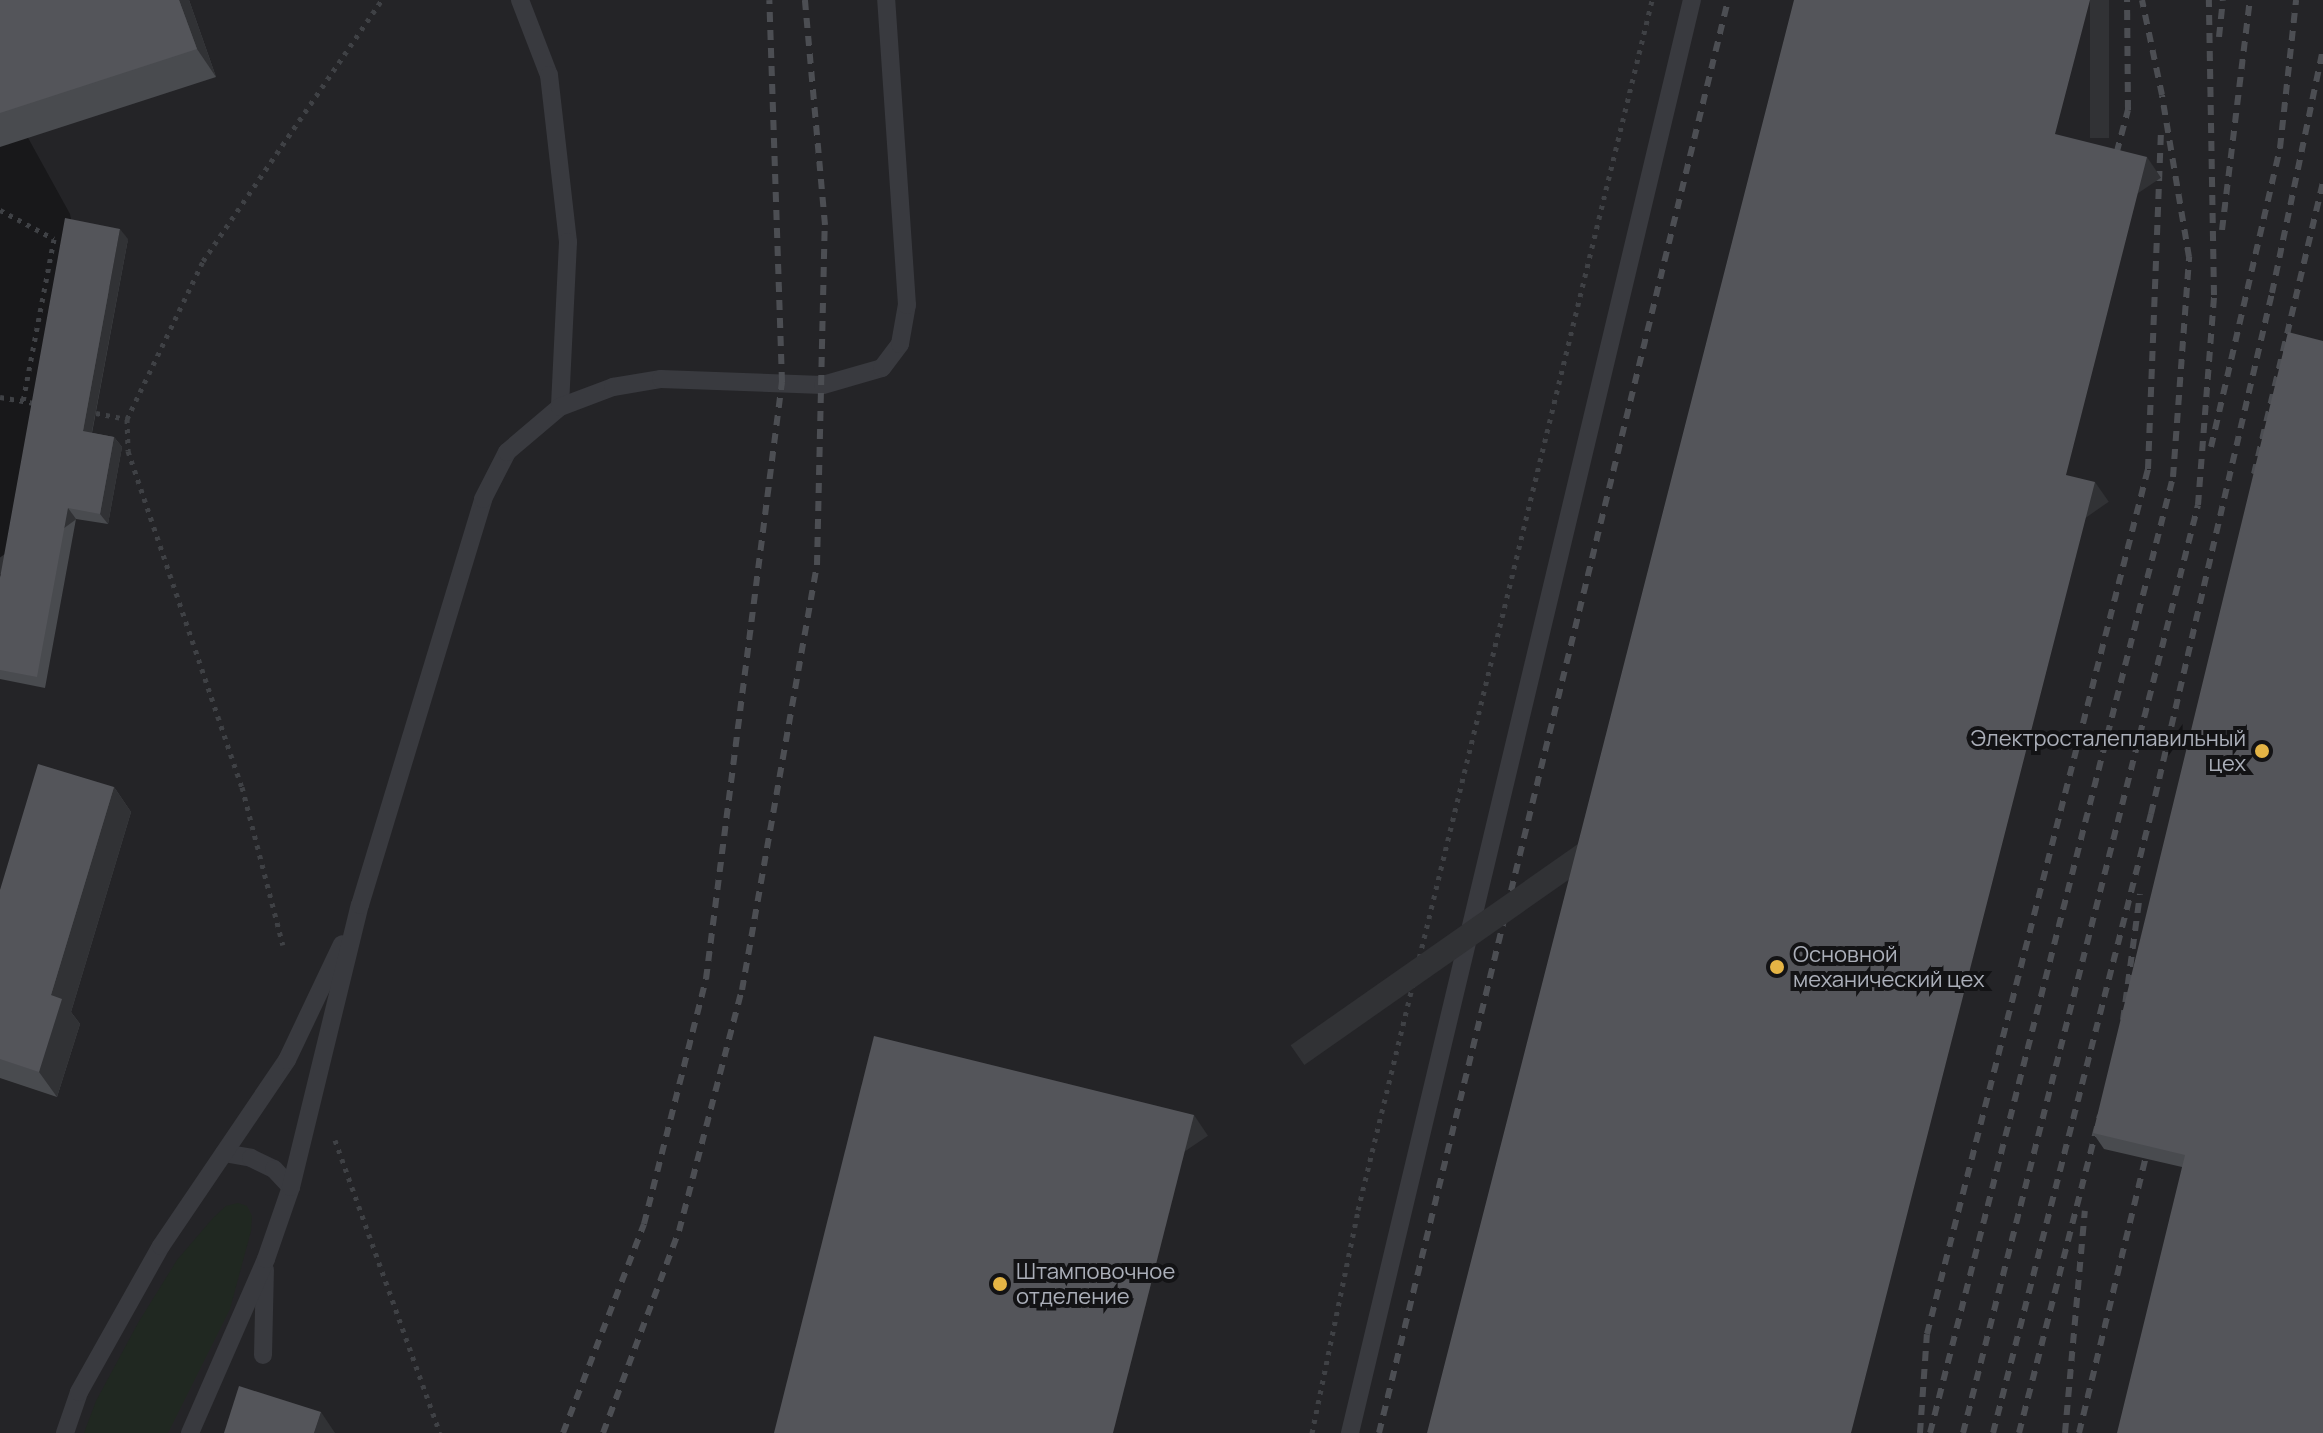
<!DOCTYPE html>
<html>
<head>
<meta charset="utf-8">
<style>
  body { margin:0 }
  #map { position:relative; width:2323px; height:1433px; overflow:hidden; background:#18181a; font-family:Manrope,sans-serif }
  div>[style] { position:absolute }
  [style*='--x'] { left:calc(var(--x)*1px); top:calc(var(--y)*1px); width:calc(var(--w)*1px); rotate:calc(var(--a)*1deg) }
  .built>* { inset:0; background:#242427 }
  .green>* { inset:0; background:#202821 }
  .path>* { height:5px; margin-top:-2.5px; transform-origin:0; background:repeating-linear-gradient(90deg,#3f4145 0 4px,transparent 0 10px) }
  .lane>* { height:18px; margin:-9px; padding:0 9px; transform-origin:9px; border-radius:9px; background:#393a3f }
  .rail>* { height:6px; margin-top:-3px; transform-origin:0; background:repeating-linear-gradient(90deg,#4c4e53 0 10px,transparent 0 18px) }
  .wall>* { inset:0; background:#494b4f }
  .shaded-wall>* { inset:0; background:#313235; transform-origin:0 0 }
  .building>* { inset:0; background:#54555a }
  .dots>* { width:22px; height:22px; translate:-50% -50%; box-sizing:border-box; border:4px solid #131315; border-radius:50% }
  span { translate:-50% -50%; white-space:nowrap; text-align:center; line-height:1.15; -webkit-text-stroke:8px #131315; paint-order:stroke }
  .poi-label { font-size:22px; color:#abafb9 }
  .right { translate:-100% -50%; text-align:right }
  .left { translate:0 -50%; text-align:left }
</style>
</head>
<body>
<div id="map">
  <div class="built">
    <i style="clip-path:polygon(0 0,2323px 0,2323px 1433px,0 1433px,0 630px,73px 229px,70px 214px,0 87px)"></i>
  </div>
  <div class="green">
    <i style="clip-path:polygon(238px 1203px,247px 1206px,252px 1216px,251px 1231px,230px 1309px,168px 1433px,84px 1433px,96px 1401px,138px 1323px,177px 1260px,213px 1218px,226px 1206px)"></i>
  </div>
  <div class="path">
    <i style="--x:0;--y:210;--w:61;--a:28.2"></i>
    <i style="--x:54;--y:239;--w:165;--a:100.8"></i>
    <i style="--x:0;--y:397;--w:39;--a:10"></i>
    <i style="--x:96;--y:413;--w:32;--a:11"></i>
    <i style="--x:127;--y:419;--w:175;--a:-64.3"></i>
    <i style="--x:203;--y:261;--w:316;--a:-55.6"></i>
    <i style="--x:127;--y:419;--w:32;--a:88"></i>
    <i style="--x:128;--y:451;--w:355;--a:71.3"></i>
    <i style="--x:242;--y:787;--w:163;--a:75.5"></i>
    <i style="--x:335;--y:1140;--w:311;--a:70.3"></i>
    <i style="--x:1312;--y:1433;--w:228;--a:-78.3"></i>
    <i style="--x:1358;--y:1210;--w:1245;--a:-76.34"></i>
  </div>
  <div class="lane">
    <i style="--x:520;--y:0;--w:80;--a:68.9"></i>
    <i style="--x:549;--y:75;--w:168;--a:83.5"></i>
    <i style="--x:568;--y:242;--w:165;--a:92.8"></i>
    <i style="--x:224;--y:1153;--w:27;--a:10"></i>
    <i style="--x:251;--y:1158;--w:25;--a:26"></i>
    <i style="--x:274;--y:1169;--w:25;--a:47"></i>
    <i style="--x:263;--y:1355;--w:85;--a:-88.7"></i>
    <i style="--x:65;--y:1433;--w:43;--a:-71.1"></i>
    <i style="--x:79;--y:1392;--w:167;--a:-60.7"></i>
    <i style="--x:161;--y:1246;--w:225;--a:-55.9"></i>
    <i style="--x:287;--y:1060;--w:128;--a:-64.6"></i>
    <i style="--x:190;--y:1433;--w:190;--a:-66.4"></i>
    <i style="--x:266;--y:1259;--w:76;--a:-70.9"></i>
    <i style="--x:291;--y:1187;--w:290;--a:-76.3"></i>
    <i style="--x:360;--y:905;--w:424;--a:-73.1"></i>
    <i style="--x:483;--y:499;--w:53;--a:-62.9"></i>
    <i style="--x:507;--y:452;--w:70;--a:-40.3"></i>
    <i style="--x:560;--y:407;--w:57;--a:-20.7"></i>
    <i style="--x:613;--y:387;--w:49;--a:-9.5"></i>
    <i style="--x:661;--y:379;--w:162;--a:2.1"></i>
    <i style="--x:823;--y:385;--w:61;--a:-16.1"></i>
    <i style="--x:882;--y:368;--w:30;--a:-53"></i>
    <i style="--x:900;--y:344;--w:40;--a:-80"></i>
    <i style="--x:907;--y:305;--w:306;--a:-93.9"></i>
    <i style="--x:1350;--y:1433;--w:1473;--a:-76.58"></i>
  </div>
  <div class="rail">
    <i style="--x:2219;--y:37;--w:37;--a:-84"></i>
    <i style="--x:2112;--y:170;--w:62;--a:-75.1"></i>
    <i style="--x:2128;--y:110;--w:110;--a:-90.5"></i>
    <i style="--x:2222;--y:230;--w:232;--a:-83.1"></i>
    <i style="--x:2211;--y:447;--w:307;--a:-77"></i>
    <i style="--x:2280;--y:148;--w:149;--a:-83.8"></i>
    <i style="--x:2254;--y:474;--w:299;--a:-76.7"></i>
    <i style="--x:2123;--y:1020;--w:127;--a:-82.3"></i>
    <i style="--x:563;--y:1433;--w:224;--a:-68.8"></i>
    <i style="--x:644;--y:1224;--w:253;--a:-75.8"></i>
    <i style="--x:706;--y:979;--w:602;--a:-82.75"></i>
    <i style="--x:782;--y:382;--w:382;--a:-91.9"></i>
    <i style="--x:603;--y:1433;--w:216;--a:-69.4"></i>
    <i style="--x:679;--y:1231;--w:249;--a:-75.4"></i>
    <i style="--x:742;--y:990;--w:432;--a:-80"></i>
    <i style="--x:817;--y:565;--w:340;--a:-88.7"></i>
    <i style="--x:825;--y:225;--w:226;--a:-95.1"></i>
    <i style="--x:1379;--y:1433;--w:1475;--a:-76.31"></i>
    <i style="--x:1920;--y:1433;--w:99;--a:-86"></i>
    <i style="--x:1927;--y:1334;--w:893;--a:-75.67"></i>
    <i style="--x:2148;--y:469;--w:336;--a:-87.8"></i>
    <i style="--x:1930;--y:1433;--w:986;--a:-75.74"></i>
    <i style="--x:2173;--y:477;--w:221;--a:-85.8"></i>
    <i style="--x:2189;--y:257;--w:164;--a:-99.5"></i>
    <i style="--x:2162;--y:95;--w:97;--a:-101.9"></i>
    <i style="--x:1963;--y:1433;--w:957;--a:-75.79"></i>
    <i style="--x:2198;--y:505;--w:211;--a:-85.6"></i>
    <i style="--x:2214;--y:295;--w:295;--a:-91"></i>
    <i style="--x:1993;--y:1433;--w:639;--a:-75.68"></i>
    <i style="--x:2151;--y:814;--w:535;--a:-76.93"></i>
    <i style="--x:2272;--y:293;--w:250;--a:-78.2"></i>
    <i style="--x:2019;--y:1433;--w:328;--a:-75.7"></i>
    <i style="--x:2065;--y:1433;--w:223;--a:-84.9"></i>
    <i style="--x:2079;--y:1433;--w:302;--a:-76.4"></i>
  </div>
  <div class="wall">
    <i style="clip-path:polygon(0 0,189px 0,216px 77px,0 147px)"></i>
    <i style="clip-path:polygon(128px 239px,92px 433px,114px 437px,122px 447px,108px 524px,76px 519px,45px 688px,0 679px,0 578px)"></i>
    <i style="clip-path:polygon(2323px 341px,2323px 1433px,2182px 1167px,2104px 1149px,2093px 1133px)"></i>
    <i style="clip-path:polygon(114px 787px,131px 812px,71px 1012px,80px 1024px,57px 1097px,0 1078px,0 890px)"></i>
  </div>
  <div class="shaded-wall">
    <i style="clip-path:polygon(179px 0,189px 0,216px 77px,197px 49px)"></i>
    <i style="left:2090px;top:0;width:19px;height:138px"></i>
    <i style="left:2147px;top:157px;width:25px;height:328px;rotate:56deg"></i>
    <i style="clip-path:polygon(120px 229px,128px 239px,90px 442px,83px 431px)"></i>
    <i style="clip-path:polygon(114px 437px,122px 447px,108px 524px,100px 514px)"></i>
    <i style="left:2095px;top:482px;width:24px;height:982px;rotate:55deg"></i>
    <i style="left:68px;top:508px;width:14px;height:172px;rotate:54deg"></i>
    <i style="clip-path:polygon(114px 787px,131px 812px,71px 1012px,80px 1024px,57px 1097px,39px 1072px,51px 995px)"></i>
    <i style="left:1194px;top:1115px;width:25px;height:328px;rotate:56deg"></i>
    <i style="clip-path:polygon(321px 1412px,335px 1433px,314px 1433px)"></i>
  </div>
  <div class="building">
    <i style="clip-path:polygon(0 0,179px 0,197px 49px,0 113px)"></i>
    <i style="clip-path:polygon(1794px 0,2090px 0,2055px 134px,2147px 157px,2066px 475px,2095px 482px,1851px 1433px,1427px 1433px)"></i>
    <i style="clip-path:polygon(65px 218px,120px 229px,83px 431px,114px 437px,100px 514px,68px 508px,37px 677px,0 670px,0 578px)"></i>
    <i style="clip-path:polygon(2288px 332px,2323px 341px,2323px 1433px,2117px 1433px,2185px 1155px,2093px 1133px)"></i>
    <i style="clip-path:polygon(38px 764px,114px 787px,51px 995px,62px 999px,39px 1072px,0 1059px,0 890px)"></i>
    <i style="clip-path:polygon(874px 1036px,1194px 1115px,1113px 1433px,774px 1433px)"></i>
    <i style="clip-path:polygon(239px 1386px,321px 1412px,314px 1433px,224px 1433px)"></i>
  </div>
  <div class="dots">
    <i style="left:2262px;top:751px;background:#e4b445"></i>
    <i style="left:1777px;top:967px;background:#e4b445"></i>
    <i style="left:1000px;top:1284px;background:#e4b445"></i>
  </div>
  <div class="poi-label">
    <span class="right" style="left:2246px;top:751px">Электросталеплавильный<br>цех</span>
    <span class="left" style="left:1793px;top:967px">Основной<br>механический цех</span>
    <span class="left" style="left:1016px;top:1284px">Штамповочное<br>отделение</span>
  </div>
</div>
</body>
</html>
